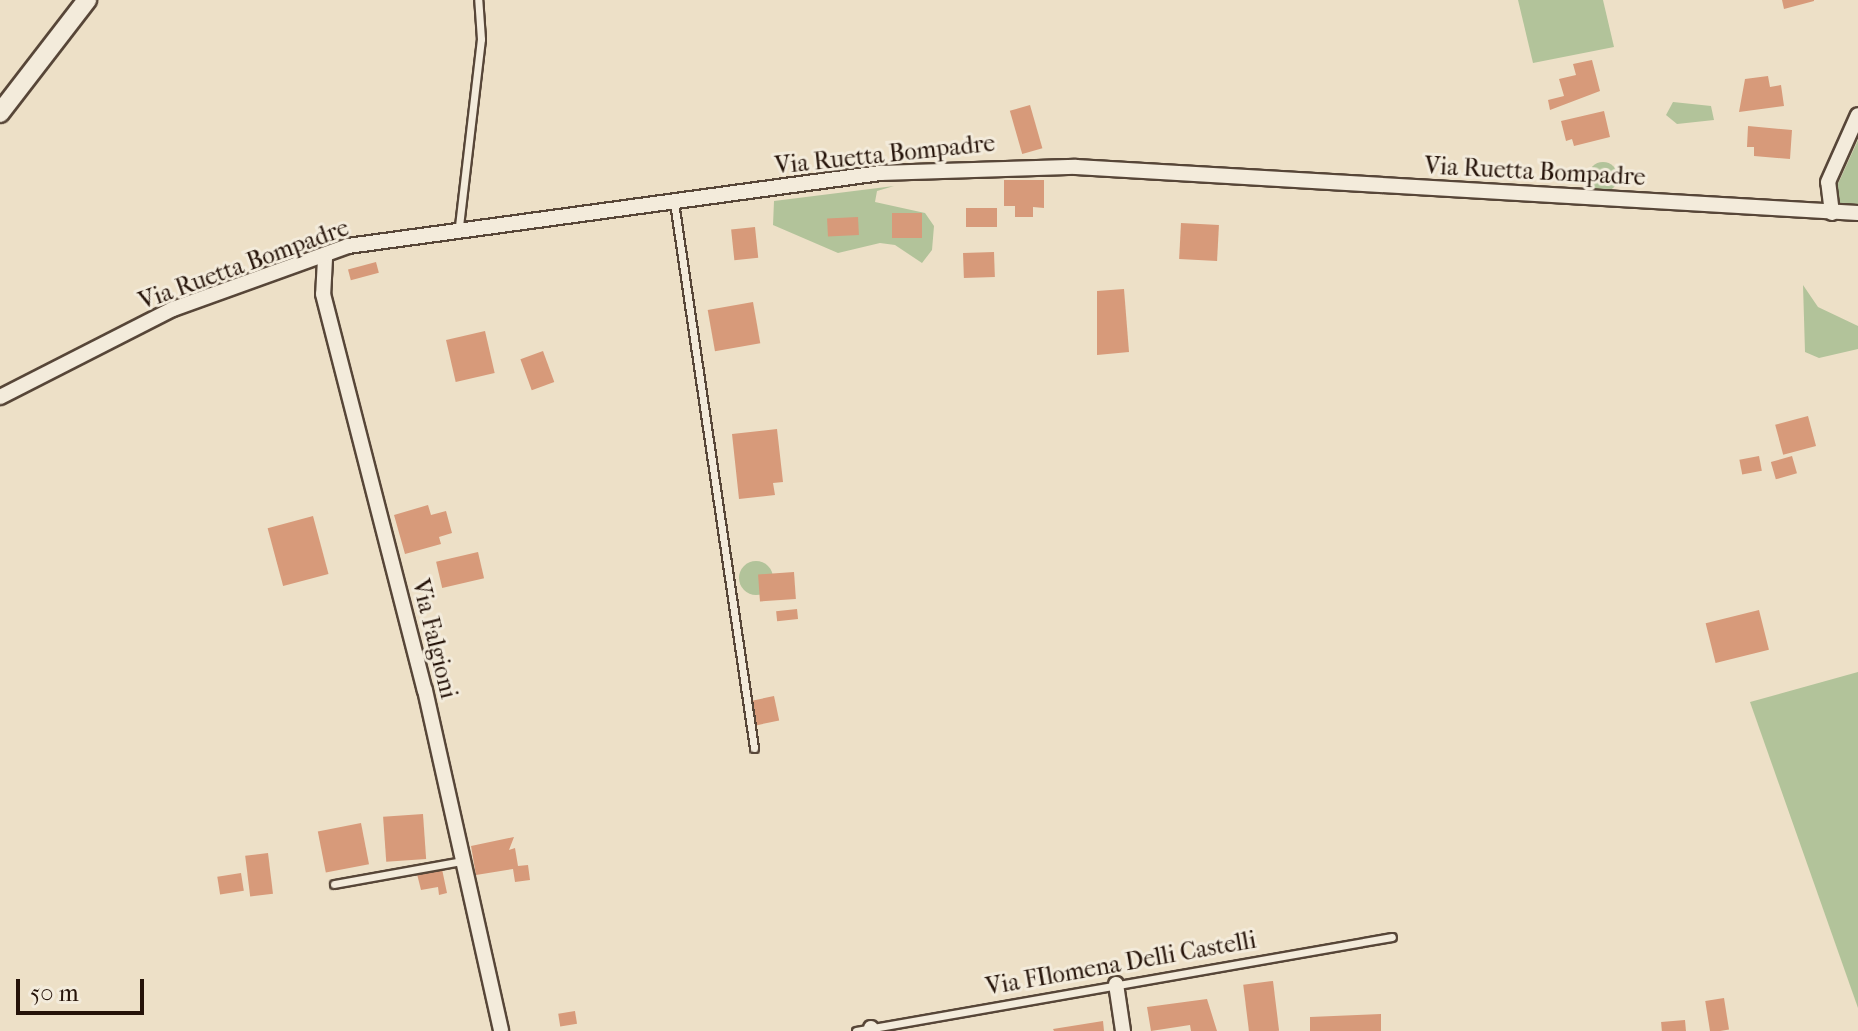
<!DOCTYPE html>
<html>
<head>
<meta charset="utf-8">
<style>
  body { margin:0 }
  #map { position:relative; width:1858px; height:1031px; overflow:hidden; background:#ede0c7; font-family:"IM FELL French Canon",serif }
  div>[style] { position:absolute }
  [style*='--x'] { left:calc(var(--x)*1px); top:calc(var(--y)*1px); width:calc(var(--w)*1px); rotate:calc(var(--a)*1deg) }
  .green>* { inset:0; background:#b2c39a }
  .round { border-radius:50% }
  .building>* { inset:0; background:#d79a7a; transform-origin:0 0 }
  .roads { filter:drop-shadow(2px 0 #574638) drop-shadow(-2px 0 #574638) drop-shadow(0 2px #574638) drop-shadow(0 -2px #574638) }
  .service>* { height:7px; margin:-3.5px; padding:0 3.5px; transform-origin:3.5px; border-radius:3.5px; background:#f3ebdb }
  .minor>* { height:14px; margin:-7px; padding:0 7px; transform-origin:7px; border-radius:7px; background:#f3ebdb }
  .tertiary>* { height:18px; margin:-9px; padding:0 9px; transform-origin:9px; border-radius:9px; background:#f3ebdb }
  span { translate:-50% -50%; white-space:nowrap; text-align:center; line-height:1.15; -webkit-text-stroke:6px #f3ebdb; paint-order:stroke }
  .street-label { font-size:24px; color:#251309 }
  .scale { position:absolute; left:16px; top:979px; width:128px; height:36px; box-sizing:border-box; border:4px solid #251309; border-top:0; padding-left:10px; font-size:24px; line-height:28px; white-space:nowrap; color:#251309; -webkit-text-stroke:6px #f3ebdb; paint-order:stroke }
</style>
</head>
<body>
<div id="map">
  <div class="green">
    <i style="clip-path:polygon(1518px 0,1603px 0,1614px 47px,1533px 63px)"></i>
    <i style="clip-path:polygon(1673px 102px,1711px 106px,1714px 120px,1677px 124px,1666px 115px)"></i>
    <i style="clip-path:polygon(1858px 140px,1858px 207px,1820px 206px,1837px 186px)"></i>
    <i class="round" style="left:1588px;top:162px;width:30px;height:30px"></i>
    <i style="clip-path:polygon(894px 186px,877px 191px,875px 202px,925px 213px,934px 226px,932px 250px,922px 263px,895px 245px,880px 243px,838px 253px,773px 225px,774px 201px)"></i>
    <i style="clip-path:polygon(1803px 285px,1818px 307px,1858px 326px,1858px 349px,1819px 358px,1805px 352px)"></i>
    <i class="round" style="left:739px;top:561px;width:34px;height:34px"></i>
    <i style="clip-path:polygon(1858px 672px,1858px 1008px,1750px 702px)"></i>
  </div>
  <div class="building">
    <i style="clip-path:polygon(1782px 0,1814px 0,1814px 1px,1784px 9px)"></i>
    <i style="clip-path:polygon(1592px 60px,1600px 91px,1550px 110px,1548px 100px,1564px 96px,1559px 79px,1576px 75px,1573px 64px)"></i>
    <i style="clip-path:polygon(1768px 76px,1770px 87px,1781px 85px,1784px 106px,1739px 112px,1745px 79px)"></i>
    <i style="left:1030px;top:105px;width:45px;height:21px;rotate:74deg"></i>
    <i style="clip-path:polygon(1604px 111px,1610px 137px,1574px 146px,1572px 139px,1566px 141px,1561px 121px)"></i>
    <i style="clip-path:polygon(1748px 126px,1792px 130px,1790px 159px,1754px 156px,1754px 147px,1747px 147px)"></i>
    <i style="clip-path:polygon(1004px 180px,1044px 180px,1044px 208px,1033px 207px,1033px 217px,1015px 217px,1015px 206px,1004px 206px)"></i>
    <i style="left:966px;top:208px;width:31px;height:19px"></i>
    <i style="left:892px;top:213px;width:30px;height:25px"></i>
    <i style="left:858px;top:217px;width:18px;height:31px;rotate:87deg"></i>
    <i style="left:1181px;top:223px;width:38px;height:36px;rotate:3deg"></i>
    <i style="left:755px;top:227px;width:31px;height:24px;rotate:84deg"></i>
    <i style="left:994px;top:252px;width:25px;height:31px;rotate:88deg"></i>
    <i style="left:376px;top:262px;width:11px;height:29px;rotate:75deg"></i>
    <i style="clip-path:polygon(1124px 289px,1129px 352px,1097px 355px,1097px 291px)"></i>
    <i style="left:753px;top:302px;width:42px;height:46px;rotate:80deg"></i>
    <i style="left:485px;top:331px;width:43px;height:40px;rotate:77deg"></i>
    <i style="left:543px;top:351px;width:33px;height:24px;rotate:70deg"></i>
    <i style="left:1808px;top:416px;width:31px;height:34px;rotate:75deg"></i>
    <i style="clip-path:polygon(777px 429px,783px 482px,773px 483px,775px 495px,739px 499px,732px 434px)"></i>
    <i style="left:1759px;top:456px;width:15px;height:20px;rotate:79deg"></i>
    <i style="left:1792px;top:456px;width:18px;height:22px;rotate:74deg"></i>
    <i style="clip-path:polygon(428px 505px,431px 515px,446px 511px,452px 533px,439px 537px,441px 544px,405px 554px,394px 515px)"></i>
    <i style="left:313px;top:516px;width:60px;height:47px;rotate:75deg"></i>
    <i style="left:478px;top:552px;width:27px;height:43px;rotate:77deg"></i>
    <i style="left:794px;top:572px;width:27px;height:36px;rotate:86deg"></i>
    <i style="left:797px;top:609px;width:10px;height:21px;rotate:84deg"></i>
    <i style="left:1759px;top:610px;width:41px;height:55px;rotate:76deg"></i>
    <i style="left:774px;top:696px;width:25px;height:25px;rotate:78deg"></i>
    <i style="left:423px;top:814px;width:45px;height:40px;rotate:86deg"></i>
    <i style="left:361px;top:823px;width:42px;height:44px;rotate:79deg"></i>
    <i style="clip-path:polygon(514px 837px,509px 850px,515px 848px,518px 866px,528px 865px,530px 880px,515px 882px,513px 869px,476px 875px,471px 846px)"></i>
    <i style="left:268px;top:853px;width:41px;height:23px;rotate:83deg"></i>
    <i style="clip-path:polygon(442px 869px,447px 893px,439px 895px,438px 887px,421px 890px,417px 874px)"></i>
    <i style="left:241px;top:873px;width:18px;height:24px;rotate:81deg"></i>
    <i style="left:1273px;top:981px;width:50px;height:30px;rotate:83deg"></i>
    <i style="left:1724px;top:998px;width:32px;height:19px;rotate:81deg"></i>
    <i style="clip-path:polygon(1207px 999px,1217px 1031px,1191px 1031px,1190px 1025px,1151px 1031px,1147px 1007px)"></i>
    <i style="left:575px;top:1011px;width:13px;height:17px;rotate:81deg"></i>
    <i style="clip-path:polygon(1381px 1014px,1381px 1031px,1310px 1031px,1310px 1017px)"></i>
    <i style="left:1685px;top:1020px;width:11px;height:24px;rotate:85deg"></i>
    <i style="clip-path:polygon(1103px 1021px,1104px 1031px,1054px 1031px,1053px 1029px)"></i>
  </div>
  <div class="roads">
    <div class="service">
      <i style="--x:674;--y:202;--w:552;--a:81.66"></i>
      <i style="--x:459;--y:226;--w:188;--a:-83.3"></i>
      <i style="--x:481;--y:39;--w:39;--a:-94"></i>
      <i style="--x:334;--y:884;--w:130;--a:-10.2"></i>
      <i style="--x:856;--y:1031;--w:544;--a:-9.95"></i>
    </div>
    <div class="minor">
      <i style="--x:1832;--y:213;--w:31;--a:-97"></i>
      <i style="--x:1828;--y:182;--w:73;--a:-65.9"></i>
      <i style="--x:325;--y:259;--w:35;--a:93"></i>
      <i style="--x:323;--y:294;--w:409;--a:75.6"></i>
      <i style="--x:425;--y:690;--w:349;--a:77.4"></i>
      <i style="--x:0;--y:397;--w:194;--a:-27"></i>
      <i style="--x:173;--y:309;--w:186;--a:-19.8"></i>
      <i style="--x:348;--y:246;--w:537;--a:-7.81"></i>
      <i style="--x:880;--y:173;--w:196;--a:-1.8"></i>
      <i style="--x:1076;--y:167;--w:783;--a:3.37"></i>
      <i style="--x:1116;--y:984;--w:48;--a:81.5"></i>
      <i style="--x:871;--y:1028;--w:3;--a:72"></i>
    </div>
    <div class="tertiary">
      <i style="--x:0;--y:113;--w:143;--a:-52.4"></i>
    </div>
  </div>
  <div class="street-label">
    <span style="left:885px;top:155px;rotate:-6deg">Via Ruetta Bompadre</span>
    <span style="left:1535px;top:172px;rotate:3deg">Via Ruetta Bompadre</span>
    <span style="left:244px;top:265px;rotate:-20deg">Via Ruetta Bompadre</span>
    <span style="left:434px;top:639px;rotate:76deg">Via Falgioni</span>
    <span style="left:1121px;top:964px;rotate:-10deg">Via FIlomena Delli Castelli</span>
  </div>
  <div class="scale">50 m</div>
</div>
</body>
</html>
